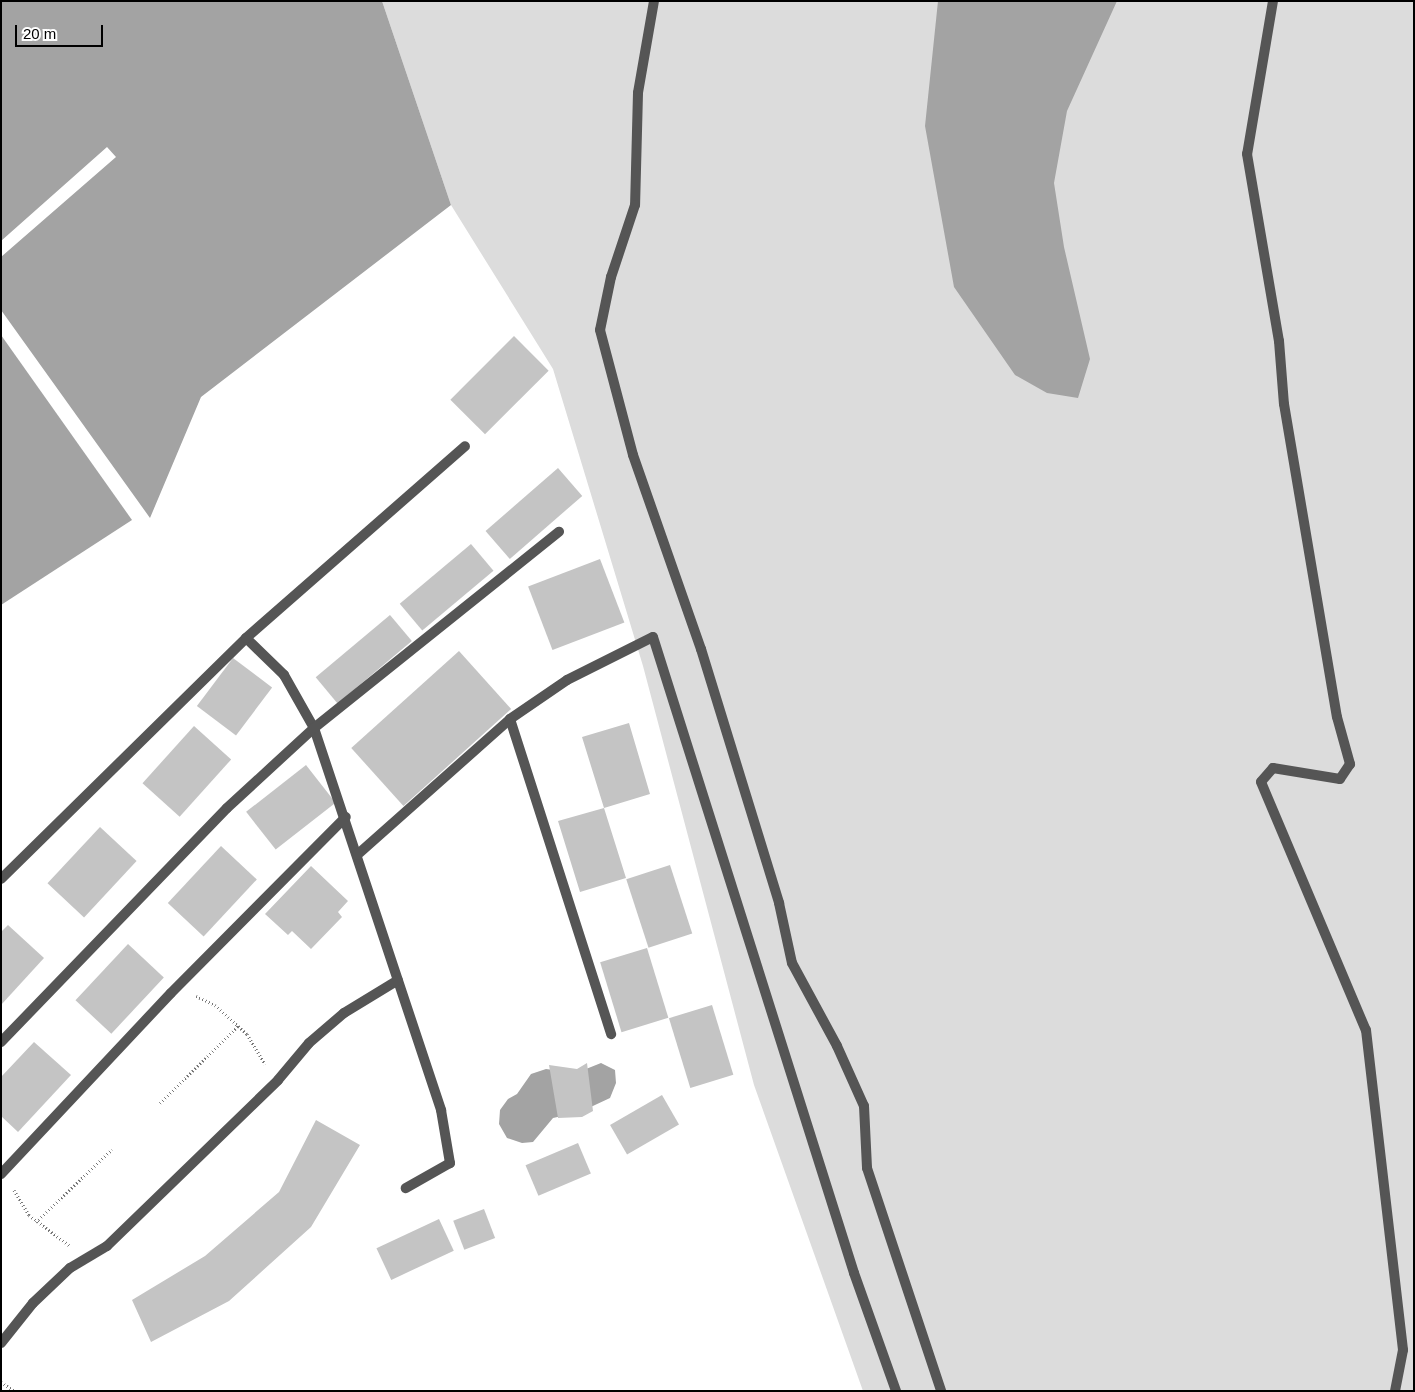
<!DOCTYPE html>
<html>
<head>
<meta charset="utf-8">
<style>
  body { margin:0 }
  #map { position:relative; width:1415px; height:1392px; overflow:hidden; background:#fff; font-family:Arial,sans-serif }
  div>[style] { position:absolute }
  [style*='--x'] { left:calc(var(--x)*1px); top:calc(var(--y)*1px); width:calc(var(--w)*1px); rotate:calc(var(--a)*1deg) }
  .green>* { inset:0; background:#dcdcdc }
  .water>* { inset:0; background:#a3a3a3 }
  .building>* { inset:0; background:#c4c4c4; transform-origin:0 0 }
  .path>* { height:3px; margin-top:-1.5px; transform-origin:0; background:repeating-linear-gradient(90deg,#777 0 1px,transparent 0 3.5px) }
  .service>* { height:10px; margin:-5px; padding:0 5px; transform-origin:5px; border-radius:5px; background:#555 }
  .minor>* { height:10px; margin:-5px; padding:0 5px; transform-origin:5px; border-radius:5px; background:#555 }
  span { translate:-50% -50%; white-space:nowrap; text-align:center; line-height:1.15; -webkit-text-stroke:4px #fff; paint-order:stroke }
  .frame { position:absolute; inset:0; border:2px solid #000; pointer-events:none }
  .scale { position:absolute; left:15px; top:25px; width:88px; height:22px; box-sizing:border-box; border:2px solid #000; border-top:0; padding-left:6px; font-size:15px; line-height:18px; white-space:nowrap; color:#000; -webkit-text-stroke:4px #fff; paint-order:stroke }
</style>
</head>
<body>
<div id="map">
  <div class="green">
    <i style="clip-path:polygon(382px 1px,1414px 1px,1414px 1391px,863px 1391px,754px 1085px,643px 666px,553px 369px,451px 205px)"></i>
  </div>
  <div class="water">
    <i style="clip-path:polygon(1px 1px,382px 1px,451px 205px,201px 397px,150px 518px,1px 310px,1px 257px,116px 157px,107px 147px,1px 241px)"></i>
    <i style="clip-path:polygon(938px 1px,1117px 1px,1067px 111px,1054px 183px,1064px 247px,1090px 359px,1078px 398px,1047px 393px,1015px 375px,954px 287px,925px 126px)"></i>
    <i style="clip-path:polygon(1px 335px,132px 520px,1px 605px)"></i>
    <i style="clip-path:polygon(601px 1063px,615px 1070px,616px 1083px,610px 1098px,580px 1112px,553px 1118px,533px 1142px,522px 1143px,507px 1138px,499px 1124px,500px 1110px,508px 1099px,517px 1094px,531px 1074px,546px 1069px,576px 1073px)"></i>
  </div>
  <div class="building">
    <i style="left:514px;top:336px;width:49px;height:90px;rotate:45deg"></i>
    <i style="left:558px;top:468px;width:37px;height:96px;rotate:49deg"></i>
    <i style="left:471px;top:544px;width:35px;height:93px;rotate:50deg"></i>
    <i style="left:600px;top:559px;width:68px;height:77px;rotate:69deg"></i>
    <i style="left:390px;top:615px;width:34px;height:97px;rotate:50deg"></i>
    <i style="left:459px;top:651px;width:78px;height:145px;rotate:48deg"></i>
    <i style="left:233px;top:658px;width:49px;height:60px;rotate:37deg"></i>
    <i style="clip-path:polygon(629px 723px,650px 794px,604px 808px,626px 878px,580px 892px,558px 821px,604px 808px,582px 737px)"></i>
    <i style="left:194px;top:726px;width:50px;height:77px;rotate:42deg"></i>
    <i style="left:306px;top:765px;width:48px;height:76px;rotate:52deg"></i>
    <i style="left:100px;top:827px;width:50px;height:77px;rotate:43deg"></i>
    <i style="left:221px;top:846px;width:49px;height:78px;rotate:43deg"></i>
    <i style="left:670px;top:865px;width:72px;height:46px;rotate:72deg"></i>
    <i style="clip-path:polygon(311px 866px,348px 901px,338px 912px,342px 917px,311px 949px,292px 931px,288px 935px,265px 914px)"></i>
    <i style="clip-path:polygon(8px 925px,44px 958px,1px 1005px,1px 932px)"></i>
    <i style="left:128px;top:944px;width:49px;height:77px;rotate:43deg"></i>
    <i style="left:647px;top:948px;width:73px;height:49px;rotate:73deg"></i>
    <i style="left:712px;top:1005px;width:73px;height:45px;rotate:73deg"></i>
    <i style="clip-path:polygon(34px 1042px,71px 1075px,18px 1132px,1px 1116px,1px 1077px)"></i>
    <i style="clip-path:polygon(587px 1063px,593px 1111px,582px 1117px,558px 1118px,549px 1065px,577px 1069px)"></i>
    <i style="left:662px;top:1095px;width:34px;height:60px;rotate:60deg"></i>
    <i style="clip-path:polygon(316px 1120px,360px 1145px,311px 1227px,229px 1301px,151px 1342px,132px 1300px,205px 1256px,279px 1192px)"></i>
    <i style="left:578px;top:1143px;width:33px;height:57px;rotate:67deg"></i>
    <i style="left:484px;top:1209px;width:31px;height:33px;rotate:69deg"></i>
    <i style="left:439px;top:1219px;width:35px;height:69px;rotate:65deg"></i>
  </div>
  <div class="path">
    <i style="--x:196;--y:996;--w:21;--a:25"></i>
    <i style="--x:215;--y:1005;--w:43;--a:42.2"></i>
    <i style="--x:247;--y:1034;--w:35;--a:59"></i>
    <i style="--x:160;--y:1103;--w:110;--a:-44.6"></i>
    <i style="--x:14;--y:1190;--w:29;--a:59"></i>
    <i style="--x:29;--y:1215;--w:51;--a:37.1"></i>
    <i style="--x:36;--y:1222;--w:105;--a:-43.8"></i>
    <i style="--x:1;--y:1382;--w:17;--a:33"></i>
  </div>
  <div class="service">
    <i style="--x:654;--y:1;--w:93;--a:99.9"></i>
    <i style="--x:638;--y:93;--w:112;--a:91.5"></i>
    <i style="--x:635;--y:205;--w:76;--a:108.4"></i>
    <i style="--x:611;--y:277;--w:54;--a:101.7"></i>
    <i style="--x:600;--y:330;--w:129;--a:75.2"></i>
    <i style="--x:633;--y:455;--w:206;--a:70.7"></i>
    <i style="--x:701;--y:649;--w:266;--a:72.9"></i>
    <i style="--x:779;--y:903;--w:61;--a:77.8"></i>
    <i style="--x:792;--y:963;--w:94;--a:61.5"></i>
    <i style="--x:837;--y:1046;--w:66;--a:65.8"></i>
    <i style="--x:864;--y:1106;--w:62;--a:87.2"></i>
    <i style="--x:867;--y:1168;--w:235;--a:71.6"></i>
    <i style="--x:1273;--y:1;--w:155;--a:99.6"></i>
    <i style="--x:1247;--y:154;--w:190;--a:80.3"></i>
    <i style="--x:1279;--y:341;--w:63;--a:85.5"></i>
    <i style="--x:1284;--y:404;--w:317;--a:80.4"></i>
    <i style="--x:1337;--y:717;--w:49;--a:74.5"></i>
    <i style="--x:1350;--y:764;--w:18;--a:124"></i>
    <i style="--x:1340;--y:779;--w:68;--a:-170.7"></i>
    <i style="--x:1273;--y:768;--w:18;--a:131"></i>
    <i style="--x:1261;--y:782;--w:269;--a:67.1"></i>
    <i style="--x:1366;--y:1030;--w:322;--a:83.4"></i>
    <i style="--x:1403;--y:1350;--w:42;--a:101"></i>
  </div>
  <div class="minor">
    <i style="--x:246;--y:638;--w:53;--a:44.2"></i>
    <i style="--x:284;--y:675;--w:61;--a:60.5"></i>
    <i style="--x:314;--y:728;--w:403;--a:71.6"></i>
    <i style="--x:441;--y:1110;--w:54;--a:80.4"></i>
    <i style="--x:450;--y:1163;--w:51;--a:150.4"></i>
    <i style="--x:510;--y:719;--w:331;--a:72.2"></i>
    <i style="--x:357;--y:855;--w:205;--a:-41.6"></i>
    <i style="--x:510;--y:719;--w:69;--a:-34.4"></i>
    <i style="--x:567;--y:680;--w:96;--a:-26.6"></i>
    <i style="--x:653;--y:637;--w:667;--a:72.46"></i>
    <i style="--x:854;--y:1273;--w:125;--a:70.4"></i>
    <i style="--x:1;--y:879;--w:344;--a:-44.5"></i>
    <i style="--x:246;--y:638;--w:291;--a:-41.2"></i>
    <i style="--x:1;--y:1042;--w:325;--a:-46"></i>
    <i style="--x:227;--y:808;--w:118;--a:-42.6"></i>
    <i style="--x:314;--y:728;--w:314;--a:-38.7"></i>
    <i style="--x:1;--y:1174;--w:248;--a:-46.8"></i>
    <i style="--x:171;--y:993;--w:248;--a:-45.2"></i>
    <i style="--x:1;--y:1343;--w:51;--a:-51.3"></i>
    <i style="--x:33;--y:1303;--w:51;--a:-43.4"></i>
    <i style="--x:70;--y:1268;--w:43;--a:-30.7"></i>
    <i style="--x:107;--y:1246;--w:238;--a:-44.1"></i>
    <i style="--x:278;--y:1080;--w:48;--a:-50"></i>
    <i style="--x:309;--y:1043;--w:46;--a:-40.6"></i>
    <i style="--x:344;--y:1013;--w:63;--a:-31.4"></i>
  </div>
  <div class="frame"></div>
  <div class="scale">20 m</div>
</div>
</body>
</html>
